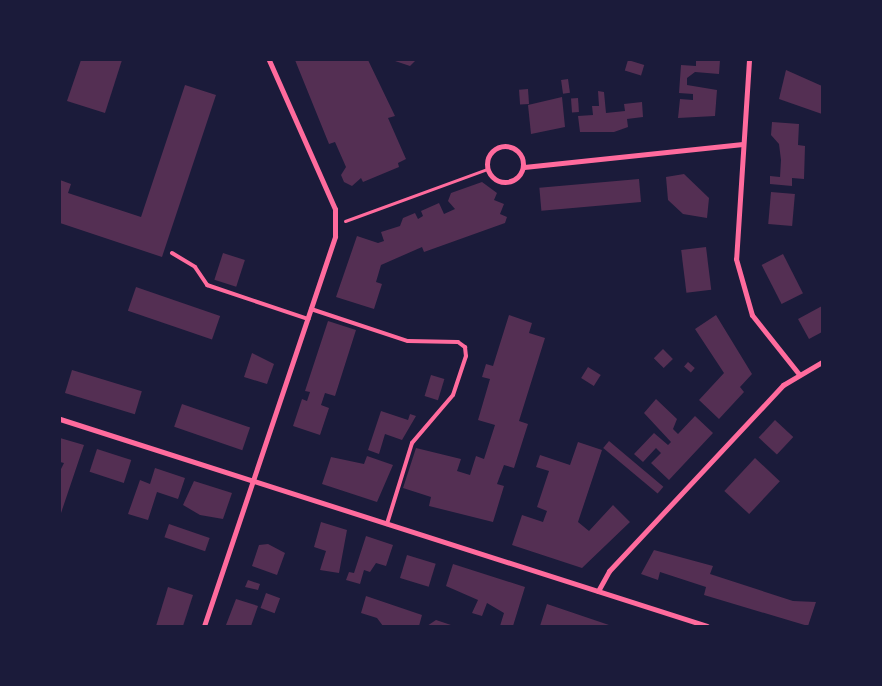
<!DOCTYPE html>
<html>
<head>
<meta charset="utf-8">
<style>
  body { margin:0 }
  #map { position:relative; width:882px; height:686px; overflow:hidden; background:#1b1b3a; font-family:Jost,sans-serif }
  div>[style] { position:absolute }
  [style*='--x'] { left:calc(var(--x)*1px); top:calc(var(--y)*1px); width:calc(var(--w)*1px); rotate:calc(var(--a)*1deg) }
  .building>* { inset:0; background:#542f53; transform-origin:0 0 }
  .path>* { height:3px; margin:-1.5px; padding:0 1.5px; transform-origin:1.5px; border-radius:1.5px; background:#ff6b9d }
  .service>* { height:4px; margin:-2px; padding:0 2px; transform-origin:2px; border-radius:2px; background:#ff6b9d }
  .minor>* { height:5px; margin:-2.5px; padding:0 2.5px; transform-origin:2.5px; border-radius:2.5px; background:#ff6b9d }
  .minor>.ring { margin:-2.5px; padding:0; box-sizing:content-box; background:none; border:5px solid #ff6b9d; border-radius:50% }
  span { translate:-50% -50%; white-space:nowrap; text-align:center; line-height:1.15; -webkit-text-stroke:5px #1b1b3a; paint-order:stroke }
  .frame { position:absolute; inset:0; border:61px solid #1b1b3a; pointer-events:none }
</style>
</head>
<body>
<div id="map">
  <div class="building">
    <i style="clip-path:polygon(81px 60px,122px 60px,105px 113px,67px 101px)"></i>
    <i style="clip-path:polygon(295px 60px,368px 60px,395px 116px,388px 118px,406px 159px,398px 163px,399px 167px,363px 182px,361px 178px,352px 186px,344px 182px,341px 175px,346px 167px,335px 142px,329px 144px)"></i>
    <i style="clip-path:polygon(392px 60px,416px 60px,410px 66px)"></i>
    <i style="left:628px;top:60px;width:17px;height:11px;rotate:17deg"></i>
    <i style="clip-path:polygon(696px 60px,720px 60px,719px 74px,695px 72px,687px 78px,687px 85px,717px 90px,715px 116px,678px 118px,680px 99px,693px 100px,693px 94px,679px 93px,681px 65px,696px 66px)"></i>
    <i style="clip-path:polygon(786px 70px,822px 86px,822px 114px,779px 99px)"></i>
    <i style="left:568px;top:79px;width:14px;height:7px;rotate:82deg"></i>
    <i style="clip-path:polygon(185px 85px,216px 95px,162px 257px,60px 223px,60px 180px,71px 184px,68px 193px,141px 217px)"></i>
    <i style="left:528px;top:89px;width:15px;height:9px;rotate:86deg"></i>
    <i style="clip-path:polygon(598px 91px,604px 92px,606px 113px,625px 111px,624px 104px,642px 102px,643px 117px,627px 119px,628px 127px,614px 132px,580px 132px,578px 116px,593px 115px,592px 106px,599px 106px)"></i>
    <i style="clip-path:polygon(562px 97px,565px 127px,531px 134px,528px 105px)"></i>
    <i style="left:578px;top:98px;width:14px;height:7px;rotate:86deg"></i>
    <i style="clip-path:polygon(772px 122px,799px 124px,798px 145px,805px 146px,804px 179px,792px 178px,792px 186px,770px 184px,770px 176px,780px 177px,781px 160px,779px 144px,771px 135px)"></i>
    <i style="clip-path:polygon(684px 174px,709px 198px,707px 218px,683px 214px,668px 200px,666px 177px)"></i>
    <i style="left:639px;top:179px;width:23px;height:100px;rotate:85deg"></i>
    <i style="clip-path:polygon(482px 182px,497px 193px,494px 200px,504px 204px,500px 214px,507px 217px,505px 223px,424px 252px,422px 247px,381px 265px,376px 282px,382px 284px,374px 309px,336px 297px,357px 236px,378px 243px,384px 241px,381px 232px,400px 226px,403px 218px,415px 213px,418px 219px,423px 216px,421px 211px,439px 203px,444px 214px,455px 209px,448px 201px,451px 193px)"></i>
    <i style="left:771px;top:192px;width:24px;height:32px;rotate:5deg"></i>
    <i style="left:706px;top:247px;width:43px;height:25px;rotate:83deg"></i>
    <i style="left:223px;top:253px;width:23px;height:28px;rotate:18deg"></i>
    <i style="left:783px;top:254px;width:44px;height:24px;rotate:63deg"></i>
    <i style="left:136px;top:287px;width:89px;height:25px;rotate:19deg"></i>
    <i style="clip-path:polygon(822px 306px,822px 332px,809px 339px,798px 319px)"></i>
    <i style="clip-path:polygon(509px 315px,532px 323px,529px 333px,545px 338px,519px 421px,528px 424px,514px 468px,504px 465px,497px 484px,504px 486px,493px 522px,429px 506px,431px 497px,403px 488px,416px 448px,461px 459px,457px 471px,470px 475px,476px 456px,484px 459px,495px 425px,478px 420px,490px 379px,482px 377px,486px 364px,493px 366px)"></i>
    <i style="clip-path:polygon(716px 315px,752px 374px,740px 387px,744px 392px,719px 419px,699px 400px,724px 373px,695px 329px)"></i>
    <i style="clip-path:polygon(328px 321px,356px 330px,335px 396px,325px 393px,321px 405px,329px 408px,320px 435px,293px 426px,302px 399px,307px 401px,310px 392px,305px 391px)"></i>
    <i style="left:663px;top:349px;width:14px;height:13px;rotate:45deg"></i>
    <i style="clip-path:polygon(252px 353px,274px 364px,267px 384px,244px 377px)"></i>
    <i style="left:688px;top:362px;width:9px;height:6px;rotate:41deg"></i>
    <i style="left:588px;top:367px;width:15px;height:13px;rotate:32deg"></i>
    <i style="left:72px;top:370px;width:73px;height:24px;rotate:17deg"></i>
    <i style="left:431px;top:375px;width:14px;height:22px;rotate:17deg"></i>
    <i style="clip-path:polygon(656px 399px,677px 419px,673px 429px,678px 434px,695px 416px,713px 433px,669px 480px,651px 463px,661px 453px,656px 448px,643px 462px,634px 454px,654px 433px,668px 445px,671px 442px,644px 413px)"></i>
    <i style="left:182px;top:404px;width:72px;height:24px;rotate:19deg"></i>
    <i style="clip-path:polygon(381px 411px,408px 420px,410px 414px,416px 416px,402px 440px,385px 434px,379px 454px,368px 450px)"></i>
    <i style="left:775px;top:420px;width:25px;height:24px;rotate:43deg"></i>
    <i style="clip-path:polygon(60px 438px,84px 445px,60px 516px,60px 471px,64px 463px,60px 462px)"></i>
    <i style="left:609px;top:441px;width:71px;height:9px;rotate:40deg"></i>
    <i style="clip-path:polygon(578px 442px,602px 450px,578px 522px,589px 531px,613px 505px,630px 522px,582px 568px,512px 545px,522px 515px,543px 522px,547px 511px,537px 507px,549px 471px,536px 467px,540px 455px,570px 465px)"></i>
    <i style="left:97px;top:449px;width:36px;height:24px;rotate:18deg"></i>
    <i style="clip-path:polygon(367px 456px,393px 465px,377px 502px,322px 484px,331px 457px,364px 464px)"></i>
    <i style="left:755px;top:458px;width:34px;height:45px;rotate:43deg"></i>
    <i style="clip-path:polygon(155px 468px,185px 478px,178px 499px,157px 492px,148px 520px,128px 514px,140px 480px,150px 484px)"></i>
    <i style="clip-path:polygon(194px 481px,232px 493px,223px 519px,200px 515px,183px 505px)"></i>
    <i style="clip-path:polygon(321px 522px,347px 530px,339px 573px,320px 570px,326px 551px,314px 547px)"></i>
    <i style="left:169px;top:524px;width:43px;height:14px;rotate:19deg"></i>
    <i style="clip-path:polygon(366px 536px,393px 545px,386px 566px,376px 563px,370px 572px,364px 570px,360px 584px,346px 580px,349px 572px,354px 573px)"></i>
    <i style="clip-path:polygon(268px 544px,285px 553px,277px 575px,252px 566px,259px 545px)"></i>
    <i style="clip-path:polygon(654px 550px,713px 566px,710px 574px,793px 601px,816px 602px,808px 626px,704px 595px,706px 587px,660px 572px,658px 580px,641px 574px)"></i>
    <i style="left:407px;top:555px;width:30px;height:24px;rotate:17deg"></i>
    <i style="clip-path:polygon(453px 564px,525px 587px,513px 626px,500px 626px,504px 613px,487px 603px,482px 616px,472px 613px,478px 600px,446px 586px)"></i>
    <i style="clip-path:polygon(248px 580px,260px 584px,258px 590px,245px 587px)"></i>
    <i style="clip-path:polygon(168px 587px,193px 595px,183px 626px,156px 626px)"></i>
    <i style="left:266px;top:593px;width:15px;height:16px;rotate:20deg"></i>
    <i style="clip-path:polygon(366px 596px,422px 615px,419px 626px,383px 626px,377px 618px,361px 613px)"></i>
    <i style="clip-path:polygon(236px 599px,258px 606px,251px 626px,226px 625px)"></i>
    <i style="clip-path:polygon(547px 604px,609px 625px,619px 626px,540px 626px)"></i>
    <i style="clip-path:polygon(436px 620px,454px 626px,427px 626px)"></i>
  </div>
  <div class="path">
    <i style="--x:345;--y:221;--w:151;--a:-20.1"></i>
  </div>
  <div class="service">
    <i style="--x:172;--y:253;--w:27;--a:31"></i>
    <i style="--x:195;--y:267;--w:22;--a:56"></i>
    <i style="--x:207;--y:285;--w:107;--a:18.6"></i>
    <i style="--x:311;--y:309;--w:102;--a:18.3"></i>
    <i style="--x:408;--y:341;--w:50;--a:1.1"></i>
    <i style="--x:458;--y:342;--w:9;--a:36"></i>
    <i style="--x:465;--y:347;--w:9;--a:84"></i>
    <i style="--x:466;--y:356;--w:41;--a:108.4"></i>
    <i style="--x:453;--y:395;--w:63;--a:130.5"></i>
    <i style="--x:412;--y:443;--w:85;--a:107.2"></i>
  </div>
  <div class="minor">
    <i style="--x:749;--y:60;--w:199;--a:93.7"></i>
    <i style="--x:736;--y:259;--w:58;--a:74.1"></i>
    <i style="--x:752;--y:315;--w:75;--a:51.5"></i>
    <i class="ring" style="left:487px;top:146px;width:31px;height:31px"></i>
    <i style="--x:524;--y:167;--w:220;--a:-6"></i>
    <i style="--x:60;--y:419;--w:679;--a:17.74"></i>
    <i style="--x:598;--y:591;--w:23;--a:-61"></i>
    <i style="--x:609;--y:571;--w:255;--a:-46.9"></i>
    <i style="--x:783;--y:385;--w:45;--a:-30.5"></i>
    <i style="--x:204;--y:626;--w:411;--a:-71.4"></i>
    <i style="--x:335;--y:236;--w:27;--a:-90"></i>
    <i style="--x:335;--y:209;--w:163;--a:-113.9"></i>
  </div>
  <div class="frame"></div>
</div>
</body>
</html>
